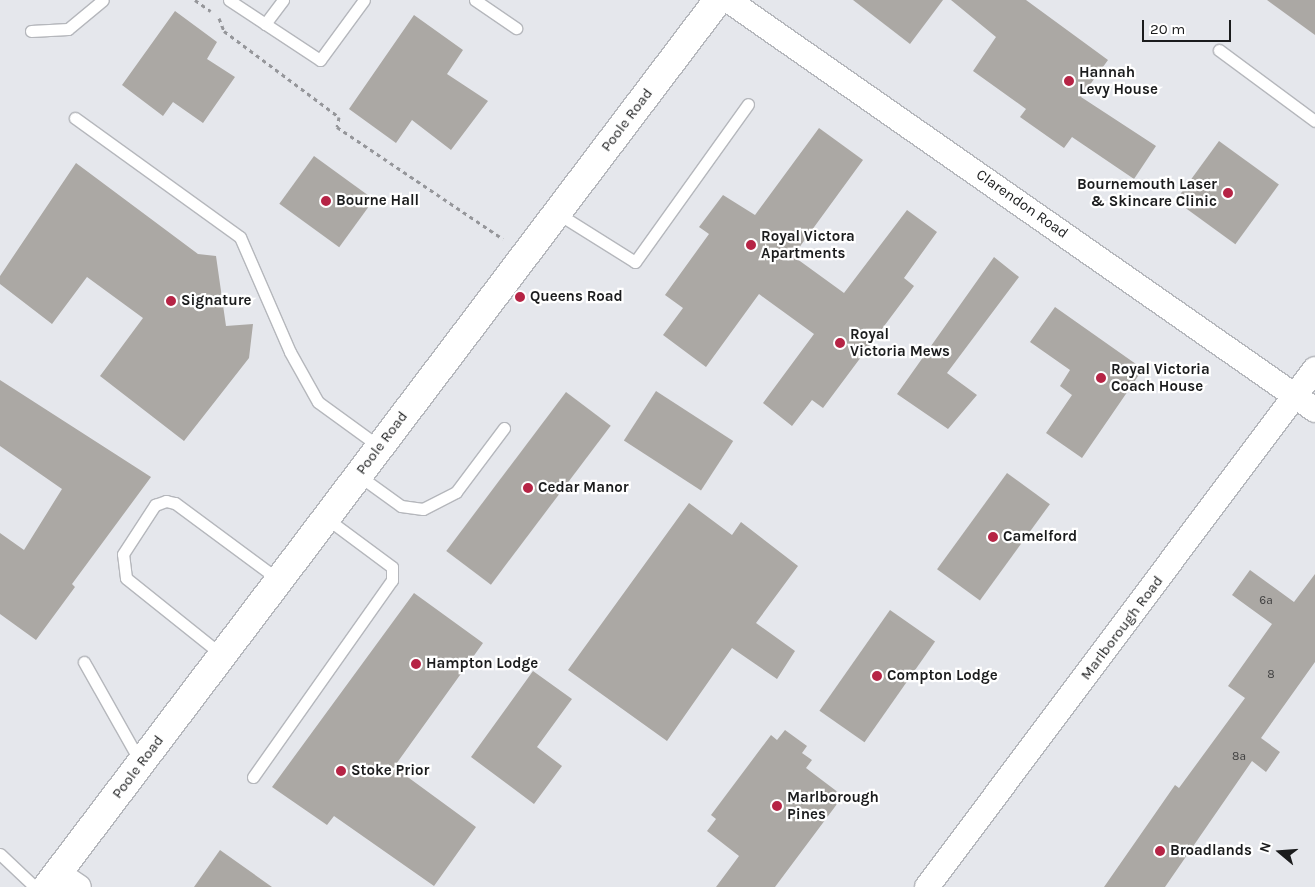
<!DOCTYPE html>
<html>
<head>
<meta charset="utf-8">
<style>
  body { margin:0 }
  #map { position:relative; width:1315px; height:887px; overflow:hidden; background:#e5e7ec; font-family:Karla,sans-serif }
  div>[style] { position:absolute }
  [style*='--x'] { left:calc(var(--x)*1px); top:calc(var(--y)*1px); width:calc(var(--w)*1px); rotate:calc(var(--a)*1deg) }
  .building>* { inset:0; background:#aba8a4; transform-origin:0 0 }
  .path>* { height:3px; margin-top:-1.5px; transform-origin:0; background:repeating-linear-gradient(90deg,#95969a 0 4px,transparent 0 8px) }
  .roads { filter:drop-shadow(1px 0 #b5b7bc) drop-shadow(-1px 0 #b5b7bc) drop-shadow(0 1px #b5b7bc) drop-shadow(0 -1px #b5b7bc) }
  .lane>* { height:11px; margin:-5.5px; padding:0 5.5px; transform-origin:5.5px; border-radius:5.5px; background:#fff }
  .street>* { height:24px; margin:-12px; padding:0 12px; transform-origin:12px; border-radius:12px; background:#fff }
  .secondary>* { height:28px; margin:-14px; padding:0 14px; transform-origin:14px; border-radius:14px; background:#fff }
  .dots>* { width:14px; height:14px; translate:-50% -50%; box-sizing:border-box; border:2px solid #fff; border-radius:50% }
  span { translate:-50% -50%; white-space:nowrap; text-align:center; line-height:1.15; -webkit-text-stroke:4.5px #fff; paint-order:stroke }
  .number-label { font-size:12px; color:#3f3f3f }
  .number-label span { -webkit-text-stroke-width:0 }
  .poi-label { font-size:15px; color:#1b1c1d; font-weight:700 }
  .left { translate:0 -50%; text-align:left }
  .right { translate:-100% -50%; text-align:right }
  .street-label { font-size:15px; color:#1b1c1d }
  .north { position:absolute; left:1255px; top:827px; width:50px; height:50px; -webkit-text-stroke:4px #fff; paint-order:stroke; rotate:288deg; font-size:14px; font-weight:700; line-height:20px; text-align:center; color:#1b1c1d }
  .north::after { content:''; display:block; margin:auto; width:18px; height:22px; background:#1b1c1d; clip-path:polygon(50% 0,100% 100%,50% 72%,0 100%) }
  .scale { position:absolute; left:1142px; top:20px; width:89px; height:22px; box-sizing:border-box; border:2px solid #1b1c1d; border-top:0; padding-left:6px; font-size:15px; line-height:18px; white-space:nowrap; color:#1b1c1d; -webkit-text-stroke:4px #fff; paint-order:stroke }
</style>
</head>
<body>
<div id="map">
  <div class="building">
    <i style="clip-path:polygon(853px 0,943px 0,910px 44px)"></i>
    <i style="clip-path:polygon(951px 0,1026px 0,1108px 60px,1081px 97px,1156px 146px,1134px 179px,1072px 137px,1064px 148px,1020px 117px,1026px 109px,973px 71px,996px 37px)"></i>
    <i style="clip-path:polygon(1267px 0,1315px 0,1315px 35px)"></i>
    <i style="clip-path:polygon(175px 11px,217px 42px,207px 59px,235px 77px,203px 123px,173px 102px,163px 116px,122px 85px)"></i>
    <i style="clip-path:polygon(414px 15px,463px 50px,447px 74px,488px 101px,451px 150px,412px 120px,396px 143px,349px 109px)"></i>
    <i style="clip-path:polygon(819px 128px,863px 160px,793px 256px,844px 293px,907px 210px,937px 232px,904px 278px,914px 286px,823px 408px,812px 400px,792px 426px,763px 403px,814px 334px,759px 294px,706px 367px,663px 335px,683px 308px,665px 295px,709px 234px,699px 227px,723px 195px,755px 215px)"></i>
    <i style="left:1219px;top:141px;width:74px;height:74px;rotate:36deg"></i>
    <i style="left:314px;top:156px;width:74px;height:59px;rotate:36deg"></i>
    <i style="clip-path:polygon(76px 163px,198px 254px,216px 256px,226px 326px,253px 324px,249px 358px,184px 441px,100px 376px,143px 318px,87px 277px,52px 324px,0 284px,0 276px)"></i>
    <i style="clip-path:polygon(994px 257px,1019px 277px,947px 373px,977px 395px,948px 429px,897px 394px)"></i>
    <i style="clip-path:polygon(1055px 307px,1143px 369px,1082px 458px,1046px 433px,1072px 395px,1060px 386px,1070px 370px,1030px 342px)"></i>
    <i style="clip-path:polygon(0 380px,151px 477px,72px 584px,75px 587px,36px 640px,0 614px,0 533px,24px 550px,62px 489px,0 446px)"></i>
    <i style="left:656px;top:391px;width:92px;height:59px;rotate:33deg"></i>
    <i style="left:566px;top:392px;width:56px;height:199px;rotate:37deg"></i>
    <i style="left:1007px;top:473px;width:53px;height:119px;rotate:36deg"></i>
    <i style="clip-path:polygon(689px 503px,732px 535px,741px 522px,798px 566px,756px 623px,795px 651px,777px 679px,732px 648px,667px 741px,568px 670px)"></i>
    <i style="clip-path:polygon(1250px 570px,1294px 602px,1315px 574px,1315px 662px,1261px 738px,1280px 752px,1266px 772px,1252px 761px,1165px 887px,1104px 887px,1175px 785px,1179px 788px,1245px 698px,1228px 686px,1272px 624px,1232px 595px)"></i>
    <i style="clip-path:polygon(414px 593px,483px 643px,394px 767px,476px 827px,434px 886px,334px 816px,327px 825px,272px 787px)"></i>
    <i style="left:890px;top:610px;width:55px;height:123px;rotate:35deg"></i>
    <i style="clip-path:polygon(533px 671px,572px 699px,537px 747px,562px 766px,534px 804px,471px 757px)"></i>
    <i style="clip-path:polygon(785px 730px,807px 746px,802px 753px,812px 760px,806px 768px,843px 796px,775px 887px,716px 887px,739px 856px,707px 831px,716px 819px,711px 815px,771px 735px,777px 740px)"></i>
    <i style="clip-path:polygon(220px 850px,272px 887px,194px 887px)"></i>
  </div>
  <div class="path">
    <i style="--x:195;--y:0;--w:19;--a:35"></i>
    <i style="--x:219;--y:18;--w:14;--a:69"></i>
    <i style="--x:224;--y:31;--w:144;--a:36.8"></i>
    <i style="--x:339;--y:117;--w:10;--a:101"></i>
    <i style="--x:337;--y:127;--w:200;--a:34"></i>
  </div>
  <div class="roads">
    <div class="lane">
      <i style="--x:229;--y:0;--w:109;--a:33.4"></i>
      <i style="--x:320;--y:60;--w:74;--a:-53.7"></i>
      <i style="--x:475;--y:0;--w:50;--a:34.3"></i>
      <i style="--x:265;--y:24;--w:30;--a:-53"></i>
      <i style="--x:31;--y:31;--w:37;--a:-3"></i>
      <i style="--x:68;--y:29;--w:45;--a:-39.6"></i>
      <i style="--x:1219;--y:50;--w:119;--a:36.5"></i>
      <i style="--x:75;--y:118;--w:203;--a:35.8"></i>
      <i style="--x:240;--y:237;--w:125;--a:66.5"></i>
      <i style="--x:290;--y:352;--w:57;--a:60.8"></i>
      <i style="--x:318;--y:402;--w:77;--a:36"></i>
      <i style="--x:557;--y:213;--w:92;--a:32.1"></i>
      <i style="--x:635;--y:262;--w:194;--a:-54.4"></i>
      <i style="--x:358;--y:475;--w:53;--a:35.8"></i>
      <i style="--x:401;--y:506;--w:22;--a:8"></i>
      <i style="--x:423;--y:509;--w:37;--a:-27"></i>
      <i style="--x:456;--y:492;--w:80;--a:-53.1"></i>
      <i style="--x:222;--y:655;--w:123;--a:-141.3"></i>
      <i style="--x:126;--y:578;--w:24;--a:-97"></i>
      <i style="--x:123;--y:554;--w:59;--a:-56.9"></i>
      <i style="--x:155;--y:505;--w:12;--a:-20"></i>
      <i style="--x:166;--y:501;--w:9;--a:13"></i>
      <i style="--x:175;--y:503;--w:129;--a:36.5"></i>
      <i style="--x:84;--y:662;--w:116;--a:60.6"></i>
      <i style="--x:253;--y:777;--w:241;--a:-54.8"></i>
      <i style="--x:392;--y:580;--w:13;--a:-90"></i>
      <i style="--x:392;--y:567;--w:82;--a:-143.4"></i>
      <i style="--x:0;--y:854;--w:48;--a:43.3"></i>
    </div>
    <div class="street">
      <i style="--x:728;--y:0;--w:716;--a:34.93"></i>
      <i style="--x:58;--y:873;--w:25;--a:34"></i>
      <i style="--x:927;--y:887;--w:647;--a:-53.17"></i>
    </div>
    <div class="secondary">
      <i style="--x:47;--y:887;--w:1112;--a:-52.89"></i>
    </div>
  </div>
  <div class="dots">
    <i style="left:1069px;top:81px;background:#b62445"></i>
    <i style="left:1228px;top:193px;background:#b62445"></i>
    <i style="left:326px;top:201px;background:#b62445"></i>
    <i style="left:751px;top:245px;background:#b62445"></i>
    <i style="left:520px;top:297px;background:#b62445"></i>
    <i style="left:171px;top:301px;background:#b62445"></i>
    <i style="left:840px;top:343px;background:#b62445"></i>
    <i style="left:1101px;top:378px;background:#b62445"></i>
    <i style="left:528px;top:488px;background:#b62445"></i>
    <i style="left:993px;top:537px;background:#b62445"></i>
    <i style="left:416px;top:664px;background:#b62445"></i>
    <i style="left:877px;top:676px;background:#b62445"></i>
    <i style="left:341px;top:771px;background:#b62445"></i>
    <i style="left:777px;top:806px;background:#b62445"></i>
    <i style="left:1160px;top:851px;background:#b62445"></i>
  </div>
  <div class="number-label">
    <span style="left:1266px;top:601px">6a</span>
    <span style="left:1271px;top:675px">8</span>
    <span style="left:1239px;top:757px">8a</span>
  </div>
  <div class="poi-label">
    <span class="left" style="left:1079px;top:81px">Hannah<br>Levy House</span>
    <span class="right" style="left:1217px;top:193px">Bournemouth Laser<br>&amp; Skincare Clinic</span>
    <span class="left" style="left:336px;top:201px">Bourne Hall</span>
    <span class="left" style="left:761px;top:245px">Royal Victora<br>Apartments</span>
    <span class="left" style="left:530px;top:297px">Queens Road</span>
    <span class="left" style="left:181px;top:301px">Signature</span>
    <span class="left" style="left:850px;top:343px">Royal<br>Victoria Mews</span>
    <span class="left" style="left:1111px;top:378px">Royal Victoria<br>Coach House</span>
    <span class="left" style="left:538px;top:488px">Cedar Manor</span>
    <span class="left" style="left:1003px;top:537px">Camelford</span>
    <span class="left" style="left:426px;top:664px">Hampton Lodge</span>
    <span class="left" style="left:887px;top:676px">Compton Lodge</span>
    <span class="left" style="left:351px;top:771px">Stoke Prior</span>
    <span class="left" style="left:787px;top:806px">Marlborough<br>Pines</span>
    <span class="left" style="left:1170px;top:851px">Broadlands</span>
  </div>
  <div class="street-label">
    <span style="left:627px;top:120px;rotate:-53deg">Poole Road</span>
    <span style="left:1022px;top:204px;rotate:35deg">Clarendon Road</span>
    <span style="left:382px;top:443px;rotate:-53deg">Poole Road</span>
    <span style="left:1122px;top:628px;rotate:-53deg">Marlborough Road</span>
    <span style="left:138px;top:767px;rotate:-53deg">Poole Road</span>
  </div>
  <div class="north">N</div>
  <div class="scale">20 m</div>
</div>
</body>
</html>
